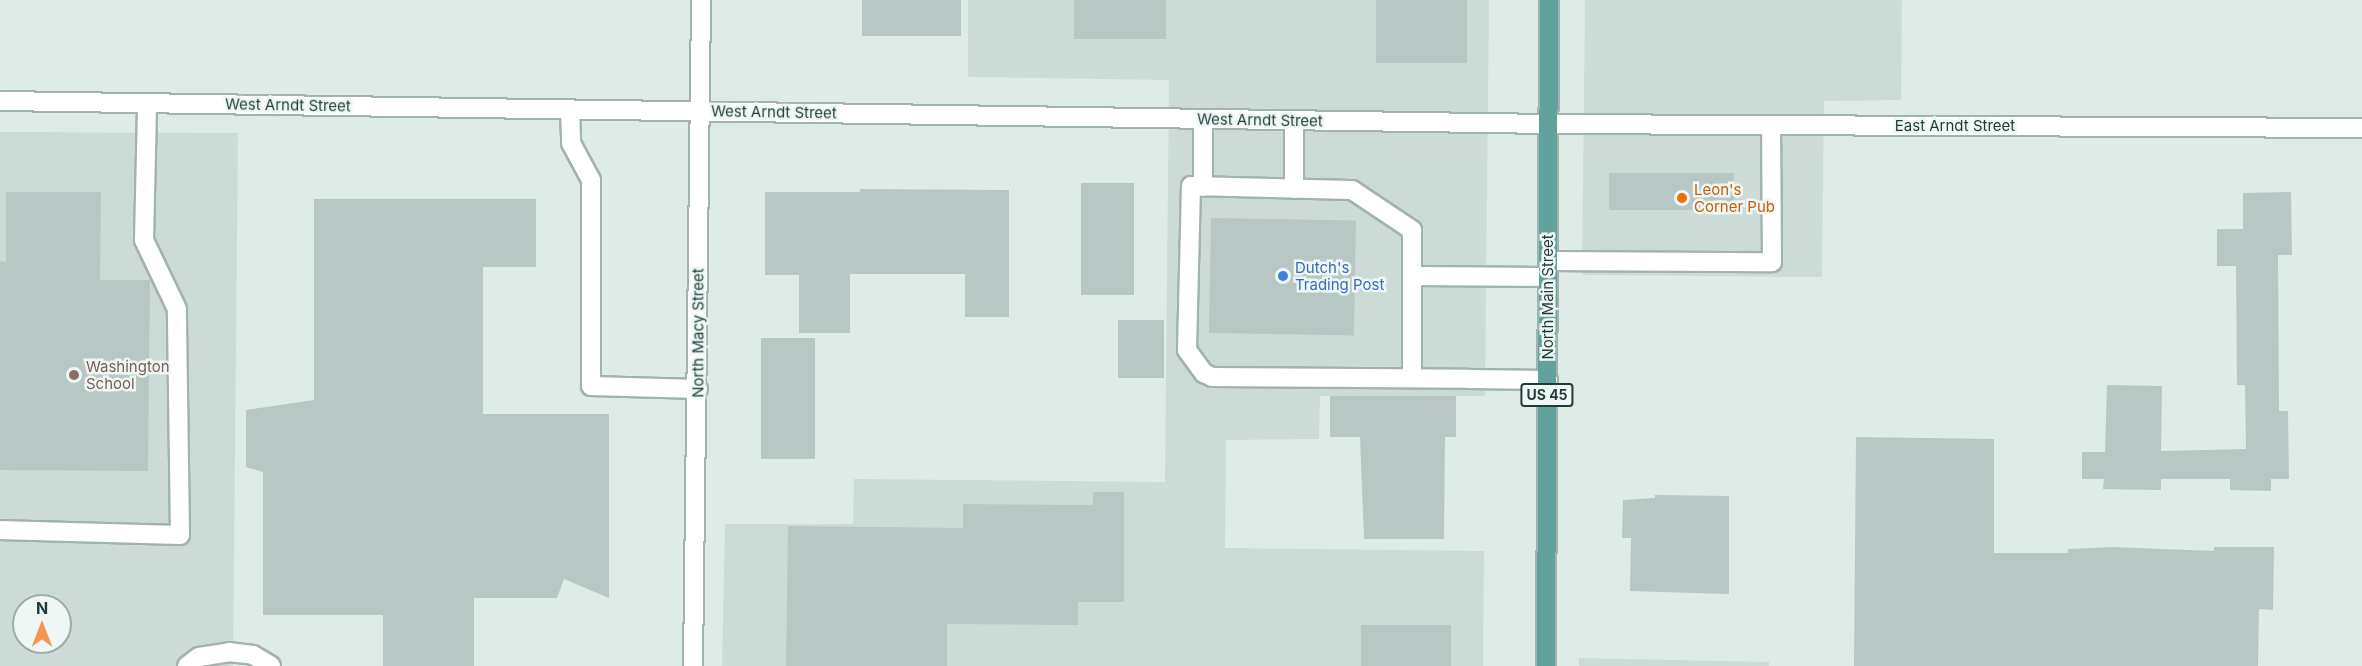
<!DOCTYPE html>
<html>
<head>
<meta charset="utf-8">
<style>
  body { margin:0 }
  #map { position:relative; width:2362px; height:666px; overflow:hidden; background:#dfebe7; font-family:Inter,sans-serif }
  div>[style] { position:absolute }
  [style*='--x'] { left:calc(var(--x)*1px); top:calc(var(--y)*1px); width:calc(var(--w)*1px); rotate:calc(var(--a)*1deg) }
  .built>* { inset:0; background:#cddbd7 }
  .building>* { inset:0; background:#b7c8c4; transform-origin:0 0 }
  .roads { filter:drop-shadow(2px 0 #a2b3af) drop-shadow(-2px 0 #a2b3af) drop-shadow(0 2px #a2b3af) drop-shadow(0 -2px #a2b3af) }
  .minor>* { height:18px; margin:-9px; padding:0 9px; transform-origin:9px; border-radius:9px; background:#fff }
  .major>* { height:18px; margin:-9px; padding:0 9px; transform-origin:9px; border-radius:9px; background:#62a29c }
  .dots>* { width:16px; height:16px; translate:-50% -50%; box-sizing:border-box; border:3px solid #eff7f5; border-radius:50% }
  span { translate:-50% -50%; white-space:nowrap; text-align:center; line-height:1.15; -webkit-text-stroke:5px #eff7f5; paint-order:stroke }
  .shield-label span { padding:2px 4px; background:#eff7f5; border:2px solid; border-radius:4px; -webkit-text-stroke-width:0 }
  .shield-label { font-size:14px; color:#1f3b38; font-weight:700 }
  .street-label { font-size:15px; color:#1f3b38 }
  .food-label { font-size:15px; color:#c56008 }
  .left { translate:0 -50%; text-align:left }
  .shop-label { font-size:15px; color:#366cbe }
  .education-label { font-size:15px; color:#785e54 }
  .north { position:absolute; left:12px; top:594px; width:60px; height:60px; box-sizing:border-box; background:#eff7f5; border:2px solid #9caca9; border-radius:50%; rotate:0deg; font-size:16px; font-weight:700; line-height:24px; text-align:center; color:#1f3b38 }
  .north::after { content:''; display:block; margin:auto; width:21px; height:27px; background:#f69551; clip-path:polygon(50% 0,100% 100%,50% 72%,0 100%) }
</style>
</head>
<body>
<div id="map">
  <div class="built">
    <i style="clip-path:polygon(968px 0,1489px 0,1485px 396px,1320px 396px,1319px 439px,1226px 440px,1225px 548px,1484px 551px,1483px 666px,722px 666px,725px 524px,853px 524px,854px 479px,1165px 482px,1169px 80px,968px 77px)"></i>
    <i style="clip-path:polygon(1585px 0,1902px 0,1901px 100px,1824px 101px,1822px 277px,1582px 275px)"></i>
    <i style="clip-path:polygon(evenodd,0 132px,238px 133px,233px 666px,0 666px,0 132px,24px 606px,60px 606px,60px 642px,24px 642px,24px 606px)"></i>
    <i style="clip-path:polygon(1579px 658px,1769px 662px,1769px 666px,1579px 666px)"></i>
  </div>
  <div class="building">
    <i style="left:862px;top:0;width:99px;height:36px"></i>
    <i style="left:1074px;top:0;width:92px;height:39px"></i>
    <i style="left:1376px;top:0;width:91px;height:63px"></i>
    <i style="left:1609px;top:173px;width:125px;height:37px"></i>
    <i style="left:1081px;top:183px;width:53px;height:112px"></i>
    <i style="clip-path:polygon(860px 189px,1009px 190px,1009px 317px,965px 317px,965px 274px,850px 274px,850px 333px,799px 333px,799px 275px,765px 275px,765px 192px,860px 192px)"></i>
    <i style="clip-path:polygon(6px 192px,101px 192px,100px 280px,150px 280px,148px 471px,0 470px,0 261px,6px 262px)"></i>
    <i style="clip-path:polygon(2291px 192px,2292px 255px,2278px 255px,2279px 411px,2288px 411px,2289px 479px,2271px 479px,2271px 491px,2230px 490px,2230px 479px,2161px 479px,2161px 490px,2103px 489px,2104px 479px,2082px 479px,2082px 452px,2105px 452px,2107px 385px,2162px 386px,2161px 451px,2246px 449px,2245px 385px,2237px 385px,2236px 266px,2217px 266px,2217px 229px,2243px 229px,2243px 193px)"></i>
    <i style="clip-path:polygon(314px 199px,536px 199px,536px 267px,483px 267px,483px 414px,609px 414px,609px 598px,564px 579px,557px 598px,474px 598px,474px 666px,383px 666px,383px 615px,263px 615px,263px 472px,246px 467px,246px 410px,314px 400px)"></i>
    <i style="left:1211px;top:218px;width:145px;height:115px;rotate:1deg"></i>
    <i style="left:1118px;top:320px;width:46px;height:58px"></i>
    <i style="left:761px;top:338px;width:54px;height:121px"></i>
    <i style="clip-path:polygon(1330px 396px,1456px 396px,1456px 437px,1445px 437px,1444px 539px,1364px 539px,1360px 437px,1330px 437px)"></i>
    <i style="clip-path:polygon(1856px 437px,1994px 439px,1994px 553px,2068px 553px,2068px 549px,2113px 547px,2214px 551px,2214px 547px,2274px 547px,2273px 610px,2259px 609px,2258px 666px,1854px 666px)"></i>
    <i style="clip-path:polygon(1093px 492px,1124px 492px,1124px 602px,1078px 602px,1078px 625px,947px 624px,947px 666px,786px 666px,788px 526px,963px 528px,963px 504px,1093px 505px)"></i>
    <i style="clip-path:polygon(1655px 495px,1729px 496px,1729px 594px,1630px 591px,1631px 538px,1622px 538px,1623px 500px,1655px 498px)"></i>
    <i style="left:1361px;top:625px;width:90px;height:41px"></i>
  </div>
  <div class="roads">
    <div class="minor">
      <i style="--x:0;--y:101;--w:1548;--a:0.85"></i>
      <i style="--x:1548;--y:124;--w:814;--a:0.28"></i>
      <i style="--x:570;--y:109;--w:34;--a:88"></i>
      <i style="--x:571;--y:143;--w:42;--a:61.6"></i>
      <i style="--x:591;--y:180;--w:206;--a:90"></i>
      <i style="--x:591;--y:386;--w:107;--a:1.6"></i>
      <i style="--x:1294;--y:120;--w:69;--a:90"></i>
      <i style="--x:1203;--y:187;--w:68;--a:-90"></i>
      <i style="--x:1548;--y:261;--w:224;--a:0.3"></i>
      <i style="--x:1772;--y:262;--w:137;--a:-90.4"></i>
      <i style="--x:1414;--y:276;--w:134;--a:0.4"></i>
      <i style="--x:1412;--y:378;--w:148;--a:-90"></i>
      <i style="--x:1412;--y:230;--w:72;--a:-146.3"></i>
      <i style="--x:1352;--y:190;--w:161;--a:-178.6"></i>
      <i style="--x:1191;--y:186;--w:164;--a:91.4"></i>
      <i style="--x:1187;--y:350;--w:29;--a:54"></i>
      <i style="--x:1204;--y:373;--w:9;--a:27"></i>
      <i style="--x:1212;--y:377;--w:257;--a:0.4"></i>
      <i style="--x:1469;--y:379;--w:79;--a:0.7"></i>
      <i style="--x:0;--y:530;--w:180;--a:1.6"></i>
      <i style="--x:180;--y:535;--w:226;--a:-90.8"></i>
      <i style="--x:177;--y:309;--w:76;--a:-115.6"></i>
      <i style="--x:144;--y:240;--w:137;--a:-88.7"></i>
      <i style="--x:187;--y:666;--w:15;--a:-37"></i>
      <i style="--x:199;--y:657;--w:30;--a:-9"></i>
      <i style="--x:229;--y:652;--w:24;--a:7"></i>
      <i style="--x:253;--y:655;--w:21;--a:31"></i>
      <i style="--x:693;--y:666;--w:666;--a:-89.31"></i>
    </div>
    <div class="major">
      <i style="--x:1546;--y:666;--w:666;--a:-89.74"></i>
    </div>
  </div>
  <div class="dots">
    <i style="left:1682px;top:198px;background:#e8710a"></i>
    <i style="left:1283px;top:276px;background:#3f7fe0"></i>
    <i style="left:74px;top:375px;background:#8d6e63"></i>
  </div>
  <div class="shield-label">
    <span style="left:1547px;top:395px">US 45</span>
  </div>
  <div class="street-label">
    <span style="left:288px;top:105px;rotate:1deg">West Arndt Street</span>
    <span style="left:774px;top:112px;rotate:1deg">West Arndt Street</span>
    <span style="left:1260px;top:120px;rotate:1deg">West Arndt Street</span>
    <span style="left:1955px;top:126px">East Arndt Street</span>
    <span style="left:1548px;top:297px;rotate:-90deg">North Main Street</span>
    <span style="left:698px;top:333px;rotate:-90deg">North Macy Street</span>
  </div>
  <div class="food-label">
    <span class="left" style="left:1694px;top:198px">Leon's<br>Corner Pub</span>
  </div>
  <div class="shop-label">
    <span class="left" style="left:1295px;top:276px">Dutch's<br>Trading Post</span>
  </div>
  <div class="education-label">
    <span class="left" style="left:86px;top:375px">Washington<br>School</span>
  </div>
  <div class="north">N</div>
</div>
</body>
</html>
